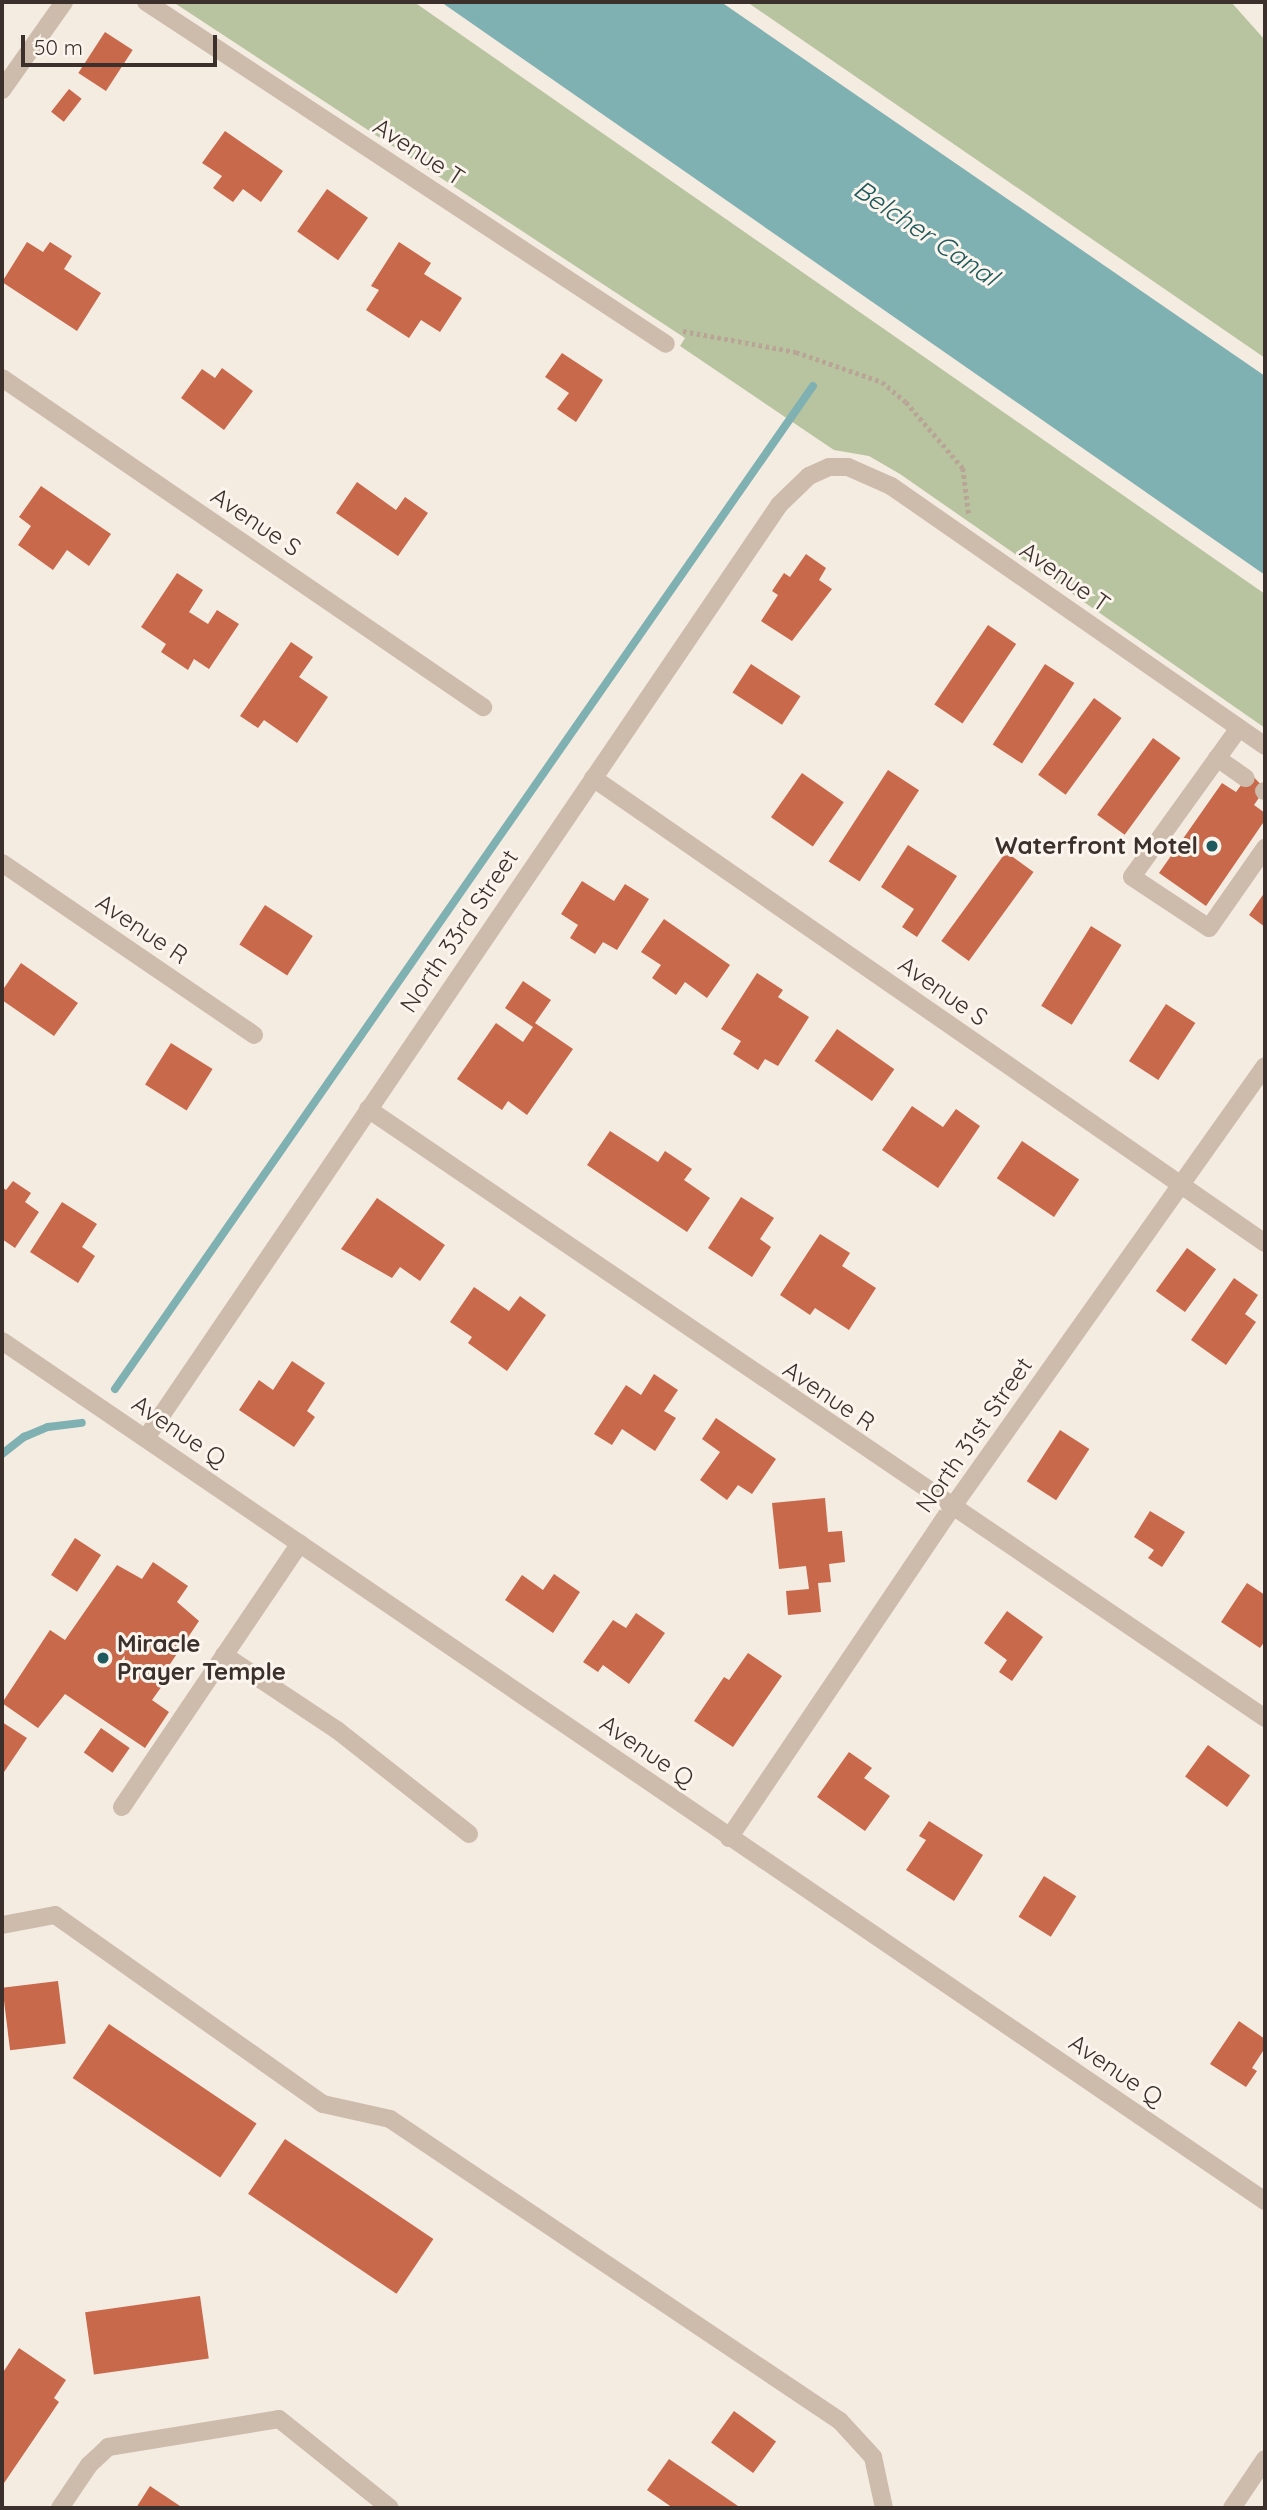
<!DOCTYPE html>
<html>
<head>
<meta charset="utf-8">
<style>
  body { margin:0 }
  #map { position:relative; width:1267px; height:2510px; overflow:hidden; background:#f4ebe1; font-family:Quicksand,sans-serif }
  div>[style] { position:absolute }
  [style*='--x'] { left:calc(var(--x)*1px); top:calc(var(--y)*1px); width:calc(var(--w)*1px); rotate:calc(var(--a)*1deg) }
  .green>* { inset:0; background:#b8c4a0 }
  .water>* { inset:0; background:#7fb0b2 }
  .stream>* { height:8px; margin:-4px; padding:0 4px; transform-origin:4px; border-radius:4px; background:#7fb0b2 }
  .building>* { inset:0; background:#c8694b; transform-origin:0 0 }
  .path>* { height:4.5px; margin-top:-2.25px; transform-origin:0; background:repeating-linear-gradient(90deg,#b9a596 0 3.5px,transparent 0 7px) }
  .minor>* { height:18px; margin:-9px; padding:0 9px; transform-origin:9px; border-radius:9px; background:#cdbbac }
  .dots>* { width:19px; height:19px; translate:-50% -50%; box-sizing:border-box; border:4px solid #fbf5ee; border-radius:50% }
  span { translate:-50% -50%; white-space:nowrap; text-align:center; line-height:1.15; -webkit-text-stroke:6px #fbf5ee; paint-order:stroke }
  .street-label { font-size:24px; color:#3b302b }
  .poi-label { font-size:24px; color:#3b302b; font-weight:700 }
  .right { translate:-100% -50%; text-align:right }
  .left { translate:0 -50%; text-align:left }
  .water-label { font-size:26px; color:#1f5a5e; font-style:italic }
  .frame { position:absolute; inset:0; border:4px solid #3b302b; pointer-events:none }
  .scale { position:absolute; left:21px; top:35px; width:196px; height:32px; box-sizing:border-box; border:4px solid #3b302b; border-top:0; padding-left:9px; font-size:21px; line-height:24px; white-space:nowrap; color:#3b302b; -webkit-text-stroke:5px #fbf5ee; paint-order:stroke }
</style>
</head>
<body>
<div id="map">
  <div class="green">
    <i style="clip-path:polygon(173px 2px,414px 2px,1265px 594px,1265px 728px,900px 474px,869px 456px,834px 450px,680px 346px,685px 338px)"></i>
    <i style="clip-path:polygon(747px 2px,1231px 2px,1265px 40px,1265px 358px)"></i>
  </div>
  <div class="water">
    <i style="clip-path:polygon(441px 2px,721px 2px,1265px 376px,1265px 575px)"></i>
  </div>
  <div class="stream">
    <i style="--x:115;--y:1389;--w:1222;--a:-55.17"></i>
    <i style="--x:2;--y:1454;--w:28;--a:-38"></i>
    <i style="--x:24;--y:1437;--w:26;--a:-23"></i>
    <i style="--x:48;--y:1427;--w:34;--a:-7"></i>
  </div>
  <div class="building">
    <i style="left:105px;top:32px;width:33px;height:49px;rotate:33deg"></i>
    <i style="left:69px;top:89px;width:16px;height:29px;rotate:38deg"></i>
    <i style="clip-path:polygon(225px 131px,283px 171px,261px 202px,243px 189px,233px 202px,213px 188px,222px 176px,202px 163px)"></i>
    <i style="left:327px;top:189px;width:50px;height:52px;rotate:35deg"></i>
    <i style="clip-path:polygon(27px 242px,43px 252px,50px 242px,72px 256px,64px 269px,101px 293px,77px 331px,2px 282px)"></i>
    <i style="clip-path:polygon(399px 242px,431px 263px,424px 274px,462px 298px,440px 332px,421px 320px,409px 338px,366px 310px,379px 290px,371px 286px)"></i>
    <i style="clip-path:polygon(562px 353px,603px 380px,576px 422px,557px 409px,569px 393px,545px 377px)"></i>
    <i style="clip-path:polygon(222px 368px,253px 391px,224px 430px,181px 398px,202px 369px,215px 378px)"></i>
    <i style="clip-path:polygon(357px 482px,396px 510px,405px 497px,428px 513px,398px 556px,336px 513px)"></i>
    <i style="clip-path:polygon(41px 486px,111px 534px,89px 566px,67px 550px,53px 570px,18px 545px,31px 526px,19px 517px)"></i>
    <i style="clip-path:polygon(806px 554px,826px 568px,819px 580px,832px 589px,792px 641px,761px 621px,778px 595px,772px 591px,784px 573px,790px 577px)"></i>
    <i style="clip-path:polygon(177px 573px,203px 590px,189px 612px,208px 624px,217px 610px,239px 624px,209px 669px,194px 659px,188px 670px,161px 652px,166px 644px,141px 627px)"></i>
    <i style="left:988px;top:625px;width:34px;height:96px;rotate:34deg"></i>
    <i style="clip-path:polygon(291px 642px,313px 657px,299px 677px,328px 697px,297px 743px,264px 720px,258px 728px,240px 716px)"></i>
    <i style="left:751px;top:664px;width:59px;height:34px;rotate:33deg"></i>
    <i style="left:1045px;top:664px;width:35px;height:96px;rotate:33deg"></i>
    <i style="left:1094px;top:698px;width:34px;height:95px;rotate:36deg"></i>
    <i style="left:1153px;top:738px;width:34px;height:95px;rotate:36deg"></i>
    <i style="left:888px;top:770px;width:37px;height:109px;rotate:33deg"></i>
    <i style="left:802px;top:773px;width:51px;height:54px;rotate:35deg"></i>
    <i style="clip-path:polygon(1250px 773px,1265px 789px,1254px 805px,1265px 813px,1265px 820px,1206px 906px,1159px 873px,1222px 783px,1236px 792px)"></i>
    <i style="clip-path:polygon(908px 845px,957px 876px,917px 937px,902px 927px,914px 909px,881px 887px)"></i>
    <i style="left:1006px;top:852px;width:34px;height:110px;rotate:36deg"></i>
    <i style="clip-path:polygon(582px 881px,614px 901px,625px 884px,649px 899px,617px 950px,603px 942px,595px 954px,570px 938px,578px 925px,561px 914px)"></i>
    <i style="clip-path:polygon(1265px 892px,1265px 927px,1249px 915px)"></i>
    <i style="left:265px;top:905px;width:57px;height:47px;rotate:33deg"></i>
    <i style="clip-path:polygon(664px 919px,730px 965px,707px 998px,685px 982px,676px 995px,652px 978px,661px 965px,641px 952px)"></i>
    <i style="left:1091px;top:926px;width:36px;height:94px;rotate:32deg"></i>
    <i style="clip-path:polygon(21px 963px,78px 1003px,54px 1036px,2px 1000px,2px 991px)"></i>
    <i style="clip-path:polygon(757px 973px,783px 990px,778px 997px,809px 1017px,778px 1066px,765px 1059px,758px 1070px,733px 1054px,741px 1041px,721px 1029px)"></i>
    <i style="clip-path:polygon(523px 981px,551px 1000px,535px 1023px,573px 1049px,527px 1115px,508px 1101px,502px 1110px,457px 1079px,496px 1023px,523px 1042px,533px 1027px,505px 1008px)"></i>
    <i style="left:1166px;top:1004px;width:35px;height:68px;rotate:33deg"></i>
    <i style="left:837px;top:1029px;width:70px;height:39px;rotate:35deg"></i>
    <i style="left:171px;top:1043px;width:49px;height:49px;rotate:32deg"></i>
    <i style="clip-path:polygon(912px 1106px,943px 1127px,956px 1109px,980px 1126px,938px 1188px,882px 1150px)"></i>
    <i style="clip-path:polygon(610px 1131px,658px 1162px,665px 1151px,692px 1169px,684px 1180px,710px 1198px,687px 1232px,587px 1165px)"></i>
    <i style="left:1022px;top:1141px;width:69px;height:45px;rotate:34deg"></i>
    <i style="clip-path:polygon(13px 1181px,31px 1193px,25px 1202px,39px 1212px,15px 1248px,2px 1239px,2px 1187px,6px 1190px)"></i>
    <i style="clip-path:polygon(741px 1197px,774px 1218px,760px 1239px,771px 1247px,752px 1277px,708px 1248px)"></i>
    <i style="clip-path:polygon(377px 1198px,445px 1245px,420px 1281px,400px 1267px,392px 1278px,341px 1249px)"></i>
    <i style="clip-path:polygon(62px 1202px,97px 1224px,82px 1247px,95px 1256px,78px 1283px,30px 1252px)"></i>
    <i style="clip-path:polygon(820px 1234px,850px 1253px,842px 1266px,876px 1288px,849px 1330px,815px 1308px,810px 1315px,780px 1295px)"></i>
    <i style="left:1187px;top:1248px;width:36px;height:53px;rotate:36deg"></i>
    <i style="clip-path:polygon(1234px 1278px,1258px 1295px,1245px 1314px,1256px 1322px,1226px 1365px,1191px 1340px)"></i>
    <i style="clip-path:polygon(474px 1287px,509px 1311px,520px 1296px,546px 1315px,507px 1371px,468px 1343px,472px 1337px,450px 1322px)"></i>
    <i style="clip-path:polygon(292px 1361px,325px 1383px,307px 1411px,315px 1417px,294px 1447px,239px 1410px,259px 1380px,273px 1390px)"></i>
    <i style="clip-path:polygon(654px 1374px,678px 1390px,664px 1411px,676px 1418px,655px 1451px,622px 1429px,612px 1445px,594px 1434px,626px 1385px,641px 1395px)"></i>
    <i style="clip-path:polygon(716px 1418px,776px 1459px,752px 1494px,738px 1485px,727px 1500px,700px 1480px,720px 1452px,702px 1439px)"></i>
    <i style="left:1060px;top:1430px;width:35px;height:61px;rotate:33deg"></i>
    <i style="clip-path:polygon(825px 1498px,828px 1532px,842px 1531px,845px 1562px,829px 1564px,831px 1582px,818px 1583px,821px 1612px,788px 1615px,786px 1591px,809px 1589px,806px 1566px,779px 1569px,772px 1503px)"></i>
    <i style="clip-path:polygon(1150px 1511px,1185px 1532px,1162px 1567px,1148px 1558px,1154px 1550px,1134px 1537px)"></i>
    <i style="left:75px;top:1538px;width:31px;height:44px;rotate:33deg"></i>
    <i style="clip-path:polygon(153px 1562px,188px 1586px,177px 1602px,199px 1621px,162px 1676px,167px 1679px,152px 1700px,169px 1712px,145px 1748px,65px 1694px,38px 1728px,2px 1703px,50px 1630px,65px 1640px,117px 1565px,142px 1579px)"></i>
    <i style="clip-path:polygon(554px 1574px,580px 1592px,553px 1633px,505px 1600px,522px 1575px,543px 1590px)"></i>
    <i style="clip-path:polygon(1247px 1583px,1265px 1595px,1265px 1641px,1260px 1648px,1221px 1622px)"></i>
    <i style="clip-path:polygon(1007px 1611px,1043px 1637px,1012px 1681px,999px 1672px,1007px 1660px,984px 1643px)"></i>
    <i style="clip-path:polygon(636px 1613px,665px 1633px,629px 1684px,603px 1665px,598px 1672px,583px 1662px,613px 1620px,626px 1628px)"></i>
    <i style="clip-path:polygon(748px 1653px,782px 1676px,733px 1747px,694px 1721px,724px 1677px,729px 1680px)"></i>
    <i style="clip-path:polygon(2px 1722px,27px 1738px,2px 1775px)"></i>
    <i style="left:101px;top:1728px;width:35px;height:30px;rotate:35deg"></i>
    <i style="left:1208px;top:1745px;width:52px;height:39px;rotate:36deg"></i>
    <i style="clip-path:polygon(849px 1752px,872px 1768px,864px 1778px,890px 1796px,865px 1831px,817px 1797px)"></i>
    <i style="clip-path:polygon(929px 1821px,983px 1855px,954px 1901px,906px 1870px,926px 1840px,919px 1836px)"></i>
    <i style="left:1044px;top:1876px;width:38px;height:48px;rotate:32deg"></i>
    <i style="left:58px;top:1981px;width:63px;height:56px;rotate:83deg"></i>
    <i style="clip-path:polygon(1239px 2021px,1265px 2039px,1265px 2048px,1252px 2068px,1257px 2071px,1246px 2087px,1210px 2064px)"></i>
    <i style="left:109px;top:2024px;width:178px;height:65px;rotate:34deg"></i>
    <i style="left:285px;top:2139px;width:179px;height:66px;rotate:34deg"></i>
    <i style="left:200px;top:2296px;width:63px;height:116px;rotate:82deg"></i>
    <i style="clip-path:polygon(19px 2348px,66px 2380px,54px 2398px,59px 2402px,2px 2486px,2px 2374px)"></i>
    <i style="left:734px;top:2411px;width:52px;height:39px;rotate:36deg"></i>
    <i style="clip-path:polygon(669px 2459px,738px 2506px,736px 2508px,673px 2508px,647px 2490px)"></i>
    <i style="clip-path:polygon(150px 2486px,183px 2508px,136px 2508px)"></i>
  </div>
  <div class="path">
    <i style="--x:683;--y:331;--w:115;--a:10.5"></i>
    <i style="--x:796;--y:352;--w:91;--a:19.2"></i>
    <i style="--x:882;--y:382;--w:31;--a:40"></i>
    <i style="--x:906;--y:402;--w:87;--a:49.2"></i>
    <i style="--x:963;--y:468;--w:47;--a:82.7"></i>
  </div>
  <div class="minor">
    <i style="--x:146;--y:2;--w:622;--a:33.33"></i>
    <i style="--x:2;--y:90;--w:108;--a:-54.8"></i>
    <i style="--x:2;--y:378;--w:583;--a:34.37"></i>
    <i style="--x:1239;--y:728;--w:183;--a:125.7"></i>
    <i style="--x:1132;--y:877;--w:92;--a:33.5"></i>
    <i style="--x:1209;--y:928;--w:98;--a:-55"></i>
    <i style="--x:1217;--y:758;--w:35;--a:35"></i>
    <i style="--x:593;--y:778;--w:817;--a:34.68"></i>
    <i style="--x:1264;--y:791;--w:1;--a:0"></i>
    <i style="--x:2;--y:863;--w:305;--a:34.3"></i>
    <i style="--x:368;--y:1109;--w:1084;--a:34.17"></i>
    <i style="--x:2;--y:1341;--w:1528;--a:34.25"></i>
    <i style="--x:146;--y:1438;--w:1127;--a:-55.84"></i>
    <i style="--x:779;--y:505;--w:42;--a:-44"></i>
    <i style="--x:809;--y:476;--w:22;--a:-24"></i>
    <i style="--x:829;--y:467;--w:19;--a:0"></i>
    <i style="--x:848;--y:467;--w:47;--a:23.8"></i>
    <i style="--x:891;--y:486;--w:455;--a:34.8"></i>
    <i style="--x:224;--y:1655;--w:136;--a:33.6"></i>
    <i style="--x:337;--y:1730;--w:168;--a:38.2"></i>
    <i style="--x:122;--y:1807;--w:318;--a:-56"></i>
    <i style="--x:729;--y:1838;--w:397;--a:-56"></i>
    <i style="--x:951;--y:1509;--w:543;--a:-54.67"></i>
    <i style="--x:2;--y:1925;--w:54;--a:-10.7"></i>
    <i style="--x:55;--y:1915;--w:328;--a:35.2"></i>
    <i style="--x:323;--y:2104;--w:69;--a:12.6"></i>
    <i style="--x:390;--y:2119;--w:542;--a:33.87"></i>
    <i style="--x:840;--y:2421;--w:49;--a:47.5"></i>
    <i style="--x:873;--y:2457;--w:52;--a:77.8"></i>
    <i style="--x:60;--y:2508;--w:52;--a:-56"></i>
    <i style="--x:89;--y:2465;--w:26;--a:-43"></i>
    <i style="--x:108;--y:2447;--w:173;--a:-9.3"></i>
    <i style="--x:279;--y:2419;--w:142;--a:38.7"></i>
    <i style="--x:1232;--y:2508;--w:59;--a:-56"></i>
  </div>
  <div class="dots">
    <i style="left:1212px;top:846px;background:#1f5a5e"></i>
    <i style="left:103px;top:1658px;background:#1f5a5e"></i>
  </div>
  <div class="street-label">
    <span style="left:419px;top:152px;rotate:33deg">Avenue T</span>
    <span style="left:256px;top:522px;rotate:34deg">Avenue S</span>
    <span style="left:1065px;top:577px;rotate:35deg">Avenue T</span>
    <span style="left:142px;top:929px;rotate:34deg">Avenue R</span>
    <span style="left:459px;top:931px;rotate:-56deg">North 33rd Street</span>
    <span style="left:943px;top:991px;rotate:35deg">Avenue S</span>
    <span style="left:829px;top:1396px;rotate:34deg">Avenue R</span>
    <span style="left:179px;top:1431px;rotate:34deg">Avenue Q</span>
    <span style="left:974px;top:1435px;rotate:-55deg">North 31st Street</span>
    <span style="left:647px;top:1751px;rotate:34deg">Avenue Q</span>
    <span style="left:1116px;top:2070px;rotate:34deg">Avenue Q</span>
  </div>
  <div class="poi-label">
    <span class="right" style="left:1198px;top:846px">Waterfront Motel</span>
    <span class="left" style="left:117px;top:1658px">Miracle<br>Prayer Temple</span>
  </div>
  <div class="water-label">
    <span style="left:926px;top:233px;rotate:34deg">Belcher Canal</span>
  </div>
  <div class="frame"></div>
  <div class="scale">50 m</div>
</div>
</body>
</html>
